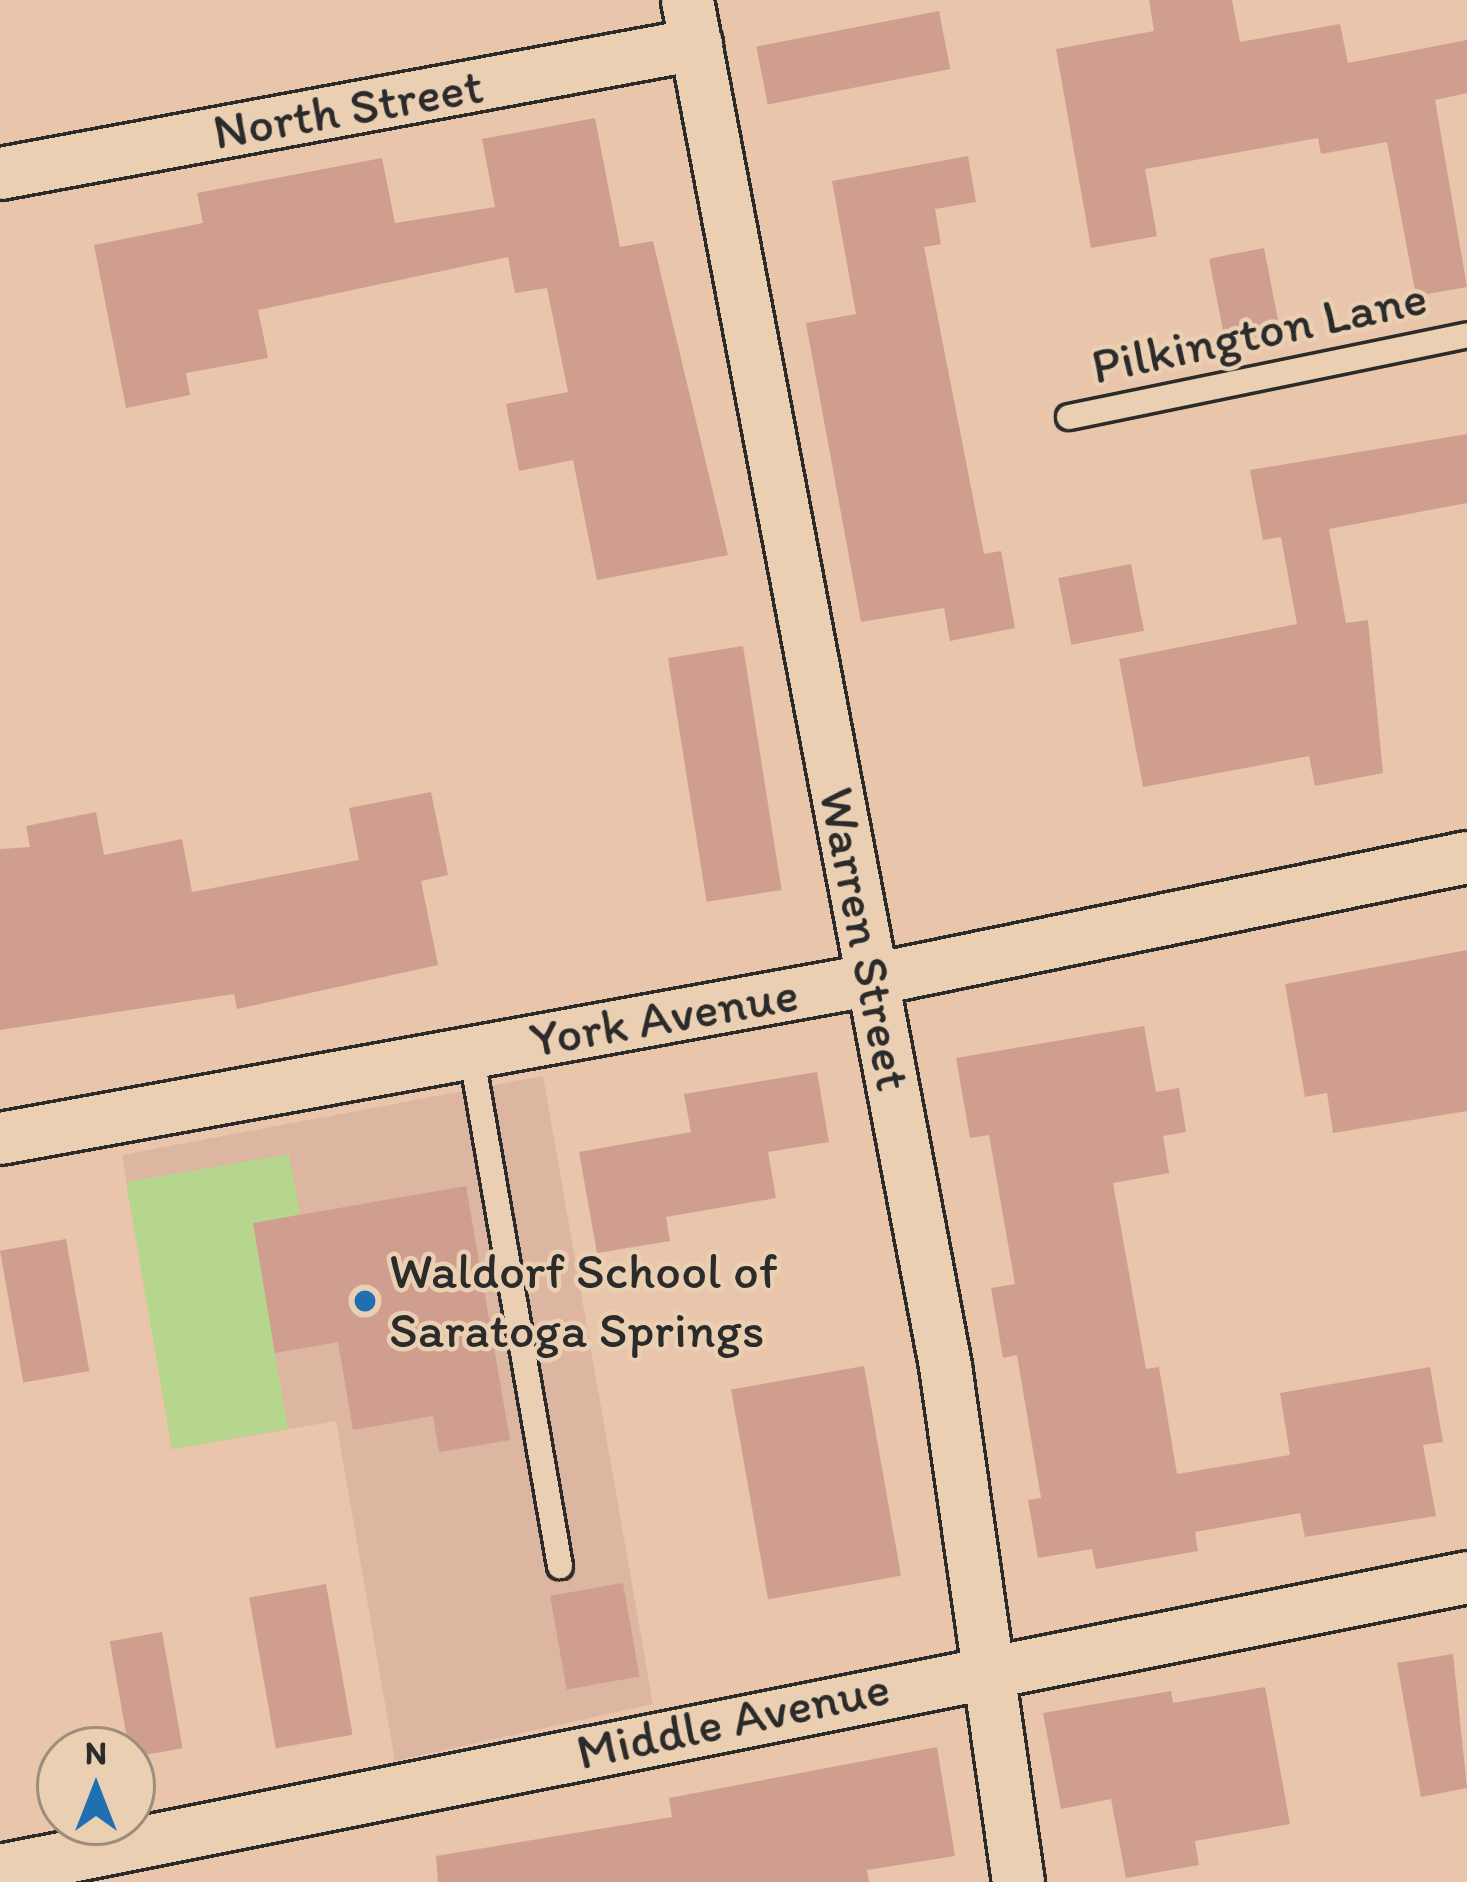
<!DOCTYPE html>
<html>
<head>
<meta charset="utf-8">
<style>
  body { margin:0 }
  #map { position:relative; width:1467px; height:1882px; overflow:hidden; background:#e9c5ac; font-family:Itim,sans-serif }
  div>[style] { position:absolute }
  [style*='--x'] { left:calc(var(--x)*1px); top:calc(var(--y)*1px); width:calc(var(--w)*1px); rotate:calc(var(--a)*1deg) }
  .built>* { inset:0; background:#ddb6a1 }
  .green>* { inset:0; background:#b6d58d }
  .building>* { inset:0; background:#cf9e8f; transform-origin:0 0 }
  .roads { filter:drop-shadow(3px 0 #2b2b2b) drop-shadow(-3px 0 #2b2b2b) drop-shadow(0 3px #2b2b2b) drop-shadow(0 -3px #2b2b2b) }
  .service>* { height:24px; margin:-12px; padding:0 12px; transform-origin:12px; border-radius:12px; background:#ebcfb2 }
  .minor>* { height:51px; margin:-25.5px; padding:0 25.5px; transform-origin:25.5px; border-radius:25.5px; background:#ebcfb2 }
  .dots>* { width:33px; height:33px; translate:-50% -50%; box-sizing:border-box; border:6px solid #ebcfb2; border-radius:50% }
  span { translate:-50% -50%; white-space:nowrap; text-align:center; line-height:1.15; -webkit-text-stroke:9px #ebcfb2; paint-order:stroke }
  .street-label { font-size:51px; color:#2b2b2b }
  .poi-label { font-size:51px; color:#2b2b2b }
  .left { translate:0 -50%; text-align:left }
  .north { position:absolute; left:36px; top:1726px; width:120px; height:120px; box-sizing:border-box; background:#ebcfb2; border:3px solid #9e8d7c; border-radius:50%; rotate:0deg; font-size:33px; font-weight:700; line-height:48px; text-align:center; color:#2b2b2b }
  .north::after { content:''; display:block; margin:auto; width:42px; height:54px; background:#1f6fb2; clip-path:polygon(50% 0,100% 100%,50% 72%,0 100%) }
</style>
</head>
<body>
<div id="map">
  <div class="built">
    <i style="clip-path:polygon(543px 1076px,653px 1704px,395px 1761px,336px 1421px,172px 1449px,122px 1155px)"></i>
  </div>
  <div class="green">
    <i style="clip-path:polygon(289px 1154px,300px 1214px,253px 1224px,288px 1429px,172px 1449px,126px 1182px)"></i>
  </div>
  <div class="building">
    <i style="clip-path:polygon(1149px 0,1232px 0,1240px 42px,1340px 24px,1348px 63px,1467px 40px,1467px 93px,1435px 100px,1467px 287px,1416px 296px,1387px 142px,1321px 154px,1318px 138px,1145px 169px,1157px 236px,1091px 248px,1056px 49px,1154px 31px)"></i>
    <i style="left:939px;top:11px;width:59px;height:186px;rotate:79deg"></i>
    <i style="clip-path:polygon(595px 118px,620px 247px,653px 241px,728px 555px,597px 580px,573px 460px,519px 471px,506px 404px,568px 392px,547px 288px,515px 293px,508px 257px,258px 310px,268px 358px,186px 373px,190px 395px,126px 408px,94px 245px,203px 223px,197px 193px,382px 158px,395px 223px,495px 207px,482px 139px)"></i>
    <i style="clip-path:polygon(968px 156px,976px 202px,935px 209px,941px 244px,924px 247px,984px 554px,1001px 551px,1015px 628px,950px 641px,944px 608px,861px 622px,806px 323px,856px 314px,832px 181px)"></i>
    <i style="left:1264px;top:248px;width:86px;height:56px;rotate:79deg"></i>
    <i style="clip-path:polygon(1467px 434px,1467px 503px,1329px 529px,1346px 623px,1368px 620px,1383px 773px,1315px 786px,1309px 756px,1143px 787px,1119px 659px,1297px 624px,1281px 537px,1263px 540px,1250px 470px)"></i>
    <i style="left:1131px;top:564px;width:68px;height:74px;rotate:79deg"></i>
    <i style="left:743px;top:646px;width:247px;height:76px;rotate:81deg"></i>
    <i style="clip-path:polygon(431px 792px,448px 875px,421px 881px,438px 965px,237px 1009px,234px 994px,0 1030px,0 849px,30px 847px,26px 826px,96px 812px,104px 855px,182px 839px,192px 892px,359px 860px,349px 808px)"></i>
    <i style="clip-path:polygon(1467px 950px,1467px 1111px,1333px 1133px,1327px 1093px,1305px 1097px,1285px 984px)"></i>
    <i style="clip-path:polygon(1144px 1026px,1156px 1092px,1179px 1088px,1186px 1132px,1163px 1136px,1169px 1173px,1113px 1183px,1146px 1369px,1159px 1367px,1177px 1474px,1290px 1455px,1280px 1393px,1430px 1367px,1443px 1442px,1423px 1445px,1436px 1516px,1305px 1537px,1300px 1513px,1195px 1532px,1198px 1551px,1096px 1569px,1092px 1549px,1038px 1558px,1028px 1500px,1041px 1498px,1017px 1355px,1003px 1358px,991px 1288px,1015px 1284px,989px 1135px,970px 1138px,956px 1058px)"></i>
    <i style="clip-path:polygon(817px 1072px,829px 1142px,768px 1152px,776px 1198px,666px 1217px,670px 1241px,597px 1253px,579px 1152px,691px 1132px,684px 1094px)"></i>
    <i style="clip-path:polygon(466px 1186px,510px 1440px,439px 1452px,433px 1416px,353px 1430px,338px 1342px,275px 1353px,253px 1223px)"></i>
    <i style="left:66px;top:1239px;width:134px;height:67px;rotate:80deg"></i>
    <i style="left:864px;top:1366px;width:213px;height:135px;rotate:80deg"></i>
    <i style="left:623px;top:1583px;width:95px;height:74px;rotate:80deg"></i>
    <i style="left:326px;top:1584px;width:153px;height:78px;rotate:80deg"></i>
    <i style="left:162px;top:1632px;width:118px;height:53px;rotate:80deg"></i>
    <i style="clip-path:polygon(1453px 1654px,1467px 1788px,1421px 1797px,1397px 1663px)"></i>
    <i style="clip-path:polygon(1265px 1687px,1290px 1824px,1195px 1841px,1199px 1865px,1126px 1878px,1111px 1799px,1061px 1809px,1043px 1713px,1171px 1691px,1173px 1703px)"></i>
    <i style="clip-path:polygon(937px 1747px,955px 1856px,867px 1870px,869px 1882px,438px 1882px,436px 1856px,672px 1817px,669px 1798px)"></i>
  </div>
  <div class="roads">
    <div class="service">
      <i style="--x:1069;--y:417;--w:406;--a:-11.6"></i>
      <i style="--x:471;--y:1052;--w:522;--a:80.18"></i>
    </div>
    <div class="minor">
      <i style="--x:687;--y:0;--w:1390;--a:79.3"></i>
      <i style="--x:945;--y:1366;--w:521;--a:81.95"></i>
      <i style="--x:0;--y:173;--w:708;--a:-10.5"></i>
      <i style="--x:0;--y:1138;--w:887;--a:-10.32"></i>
      <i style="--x:873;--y:979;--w:606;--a:-11.61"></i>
      <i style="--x:0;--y:1870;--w:1496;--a:-11.29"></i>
    </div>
  </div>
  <div class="dots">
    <i style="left:365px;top:1301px;background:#1f6fb2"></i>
  </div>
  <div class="street-label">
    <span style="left:348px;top:109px;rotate:-10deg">North Street</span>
    <span style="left:1259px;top:332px;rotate:-12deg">Pilkington Lane</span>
    <span style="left:865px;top:939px;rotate:79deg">Warren Street</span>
    <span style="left:664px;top:1017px;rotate:-10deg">York Avenue</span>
    <span style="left:733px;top:1720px;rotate:-12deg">Middle Avenue</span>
  </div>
  <div class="poi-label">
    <span class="left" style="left:389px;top:1301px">Waldorf School of<br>Saratoga Springs</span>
  </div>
  <div class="north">N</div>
</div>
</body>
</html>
